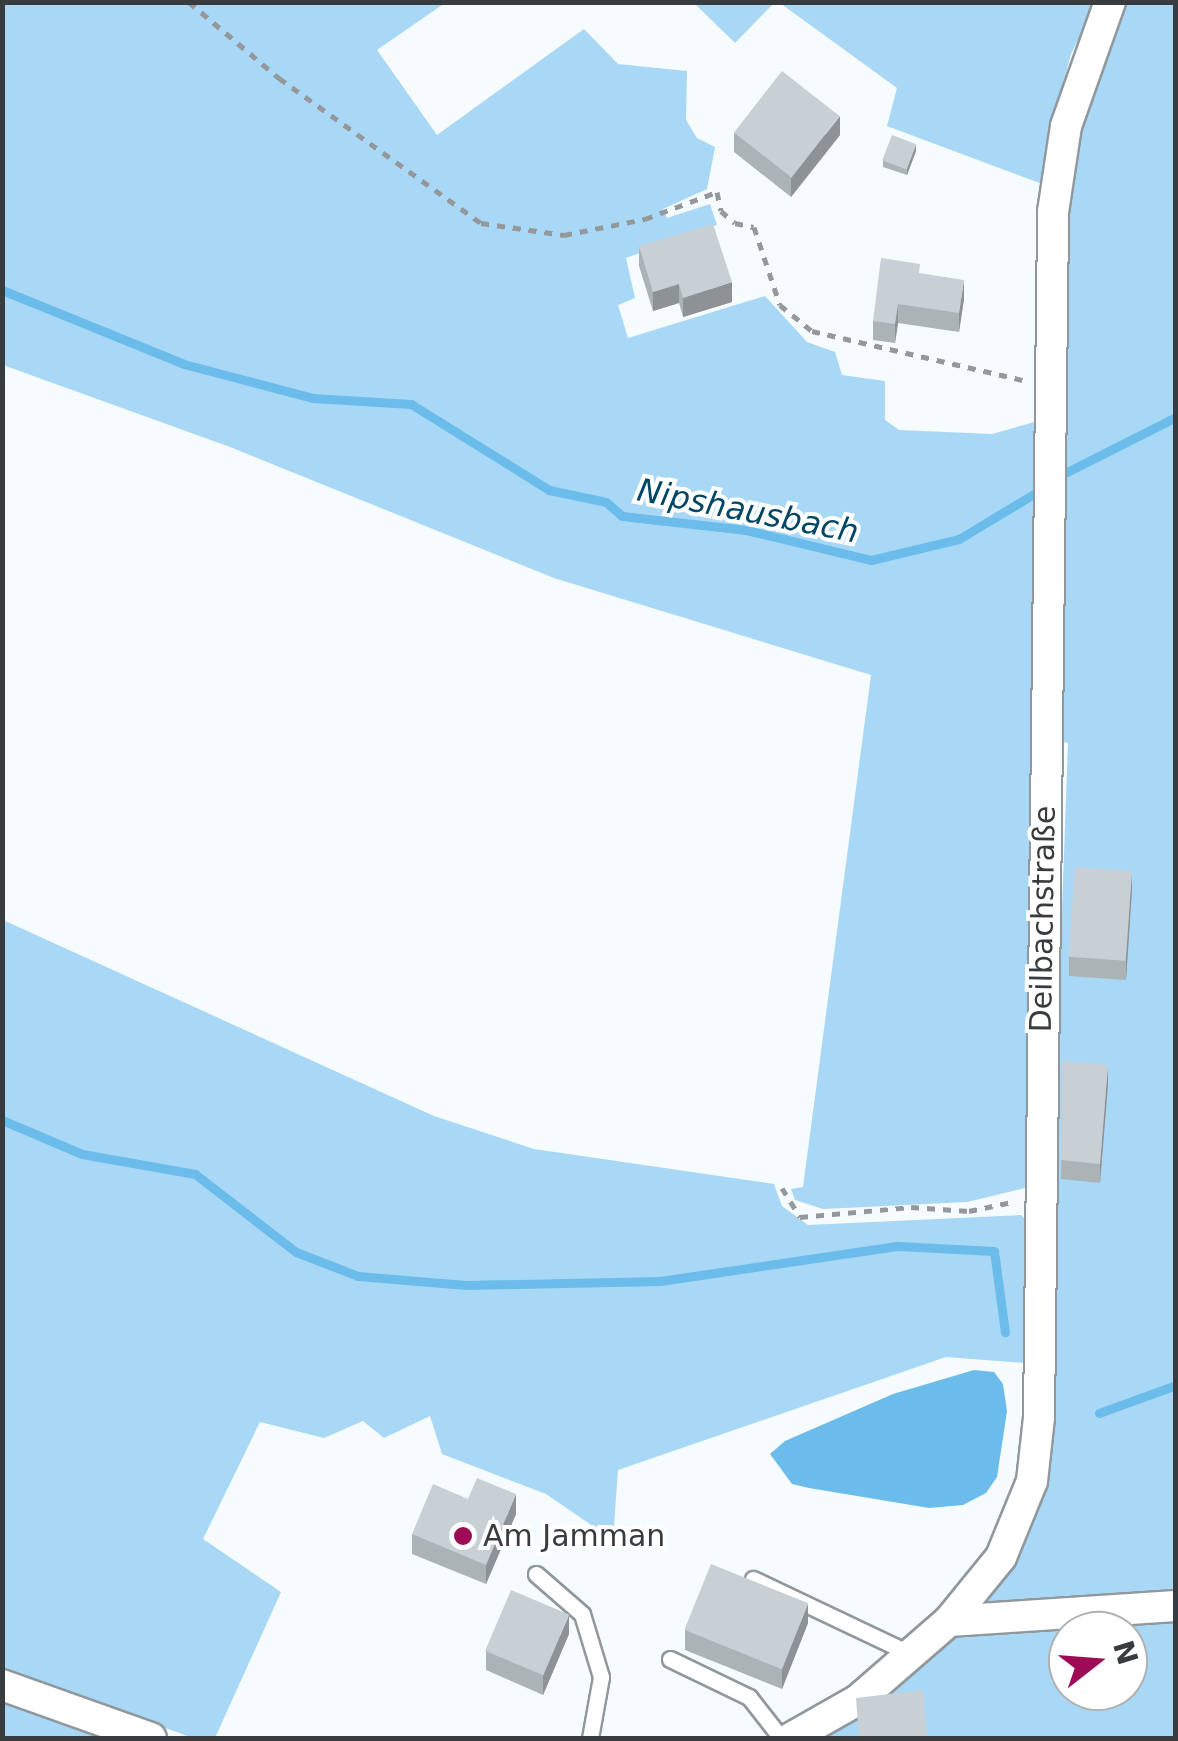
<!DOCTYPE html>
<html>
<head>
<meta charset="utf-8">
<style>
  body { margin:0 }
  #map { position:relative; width:1178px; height:1741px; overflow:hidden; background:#f6fbfe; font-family:"DejaVu Sans",sans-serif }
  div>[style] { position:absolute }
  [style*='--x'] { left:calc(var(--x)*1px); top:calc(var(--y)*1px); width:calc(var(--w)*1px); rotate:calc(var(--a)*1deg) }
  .green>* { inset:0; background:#a8d8f6 }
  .water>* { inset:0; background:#6bbceb }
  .stream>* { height:9px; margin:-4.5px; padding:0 4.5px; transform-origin:4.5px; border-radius:4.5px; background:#6bbceb }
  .path>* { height:5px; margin-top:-2.5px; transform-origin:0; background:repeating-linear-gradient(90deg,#94989b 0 8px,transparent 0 16px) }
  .roads { filter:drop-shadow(2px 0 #90989d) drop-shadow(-2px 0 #90989d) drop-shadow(0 2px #90989d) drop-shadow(0 -2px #90989d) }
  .lane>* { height:15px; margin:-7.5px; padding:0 7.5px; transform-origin:7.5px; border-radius:7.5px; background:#fff }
  .street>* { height:30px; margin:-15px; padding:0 15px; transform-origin:15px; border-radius:15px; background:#fff }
  .wall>* { inset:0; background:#acb3b7 }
  .shaded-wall>* { inset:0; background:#8c9295 }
  .building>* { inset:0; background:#c8d0d5; transform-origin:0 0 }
  .dots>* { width:28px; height:28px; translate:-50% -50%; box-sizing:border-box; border:5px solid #fff; border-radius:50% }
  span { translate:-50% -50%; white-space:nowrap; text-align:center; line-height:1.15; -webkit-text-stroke:8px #fff; paint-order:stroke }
  .street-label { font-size:30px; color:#393c3e }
  .poi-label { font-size:30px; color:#393c3e }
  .left { translate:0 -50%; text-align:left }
  .water-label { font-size:32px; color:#004766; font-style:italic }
  .frame { position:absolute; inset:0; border:5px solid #393c3e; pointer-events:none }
  .north { position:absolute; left:1048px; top:1611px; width:100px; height:100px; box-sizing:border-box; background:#fff; border:2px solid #b0b1b2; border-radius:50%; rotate:73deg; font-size:28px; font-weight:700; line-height:40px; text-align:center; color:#393c3e }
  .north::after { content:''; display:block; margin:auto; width:35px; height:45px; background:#9e0c56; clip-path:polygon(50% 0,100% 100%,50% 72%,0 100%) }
</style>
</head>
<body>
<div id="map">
  <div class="green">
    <i style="clip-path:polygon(2px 3px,445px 3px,377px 50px,437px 135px,584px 29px,618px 64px,687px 71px,686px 120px,697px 138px,715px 147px,707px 189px,663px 209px,667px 218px,710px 204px,717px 225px,626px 258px,635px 298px,618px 305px,628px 338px,765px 296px,807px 342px,835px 352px,842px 375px,885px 381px,885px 420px,899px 430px,992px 434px,1038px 421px,1029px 1187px,967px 1202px,823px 1209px,795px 1200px,791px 1189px,803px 1187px,871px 675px,554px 578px,230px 447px,3px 365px)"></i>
    <i style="clip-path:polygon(694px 3px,774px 3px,735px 43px)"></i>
    <i style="clip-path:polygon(780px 3px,1096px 3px,1071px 54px,1051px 127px,1045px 185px,887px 126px,897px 88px)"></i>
    <i style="clip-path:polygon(evenodd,1123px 3px,1175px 3px,1175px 1738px,820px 1738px,874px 1701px,966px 1618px,1043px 1434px,1068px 743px,1059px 741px,1064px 221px,1075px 129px,1123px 3px,1068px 1631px,1128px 1631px,1128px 1691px,1068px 1691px,1068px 1631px)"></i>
    <i style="clip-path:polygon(3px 920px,434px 1116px,534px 1149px,774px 1184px,782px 1206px,808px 1225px,1021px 1215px,1030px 1225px,1025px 1363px,946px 1357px,618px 1470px,613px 1540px,546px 1494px,442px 1454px,430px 1416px,384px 1438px,363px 1421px,324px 1438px,260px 1422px,203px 1539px,281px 1592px,215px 1738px,193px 1738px,3px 1669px)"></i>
    <i style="clip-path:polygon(3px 1698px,115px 1738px,3px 1738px)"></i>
  </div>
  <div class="water">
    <i style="clip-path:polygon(974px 1370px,994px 1372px,1003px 1384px,1007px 1411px,997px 1477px,986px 1493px,963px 1505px,929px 1508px,809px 1488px,792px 1484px,770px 1454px,785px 1441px,893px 1394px)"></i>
  </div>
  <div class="stream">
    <i style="--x:2;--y:290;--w:196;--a:22.1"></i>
    <i style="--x:184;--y:364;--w:133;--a:14.8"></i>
    <i style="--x:313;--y:398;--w:98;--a:3.5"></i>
    <i style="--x:411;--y:404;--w:163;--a:31.9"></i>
    <i style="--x:549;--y:490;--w:58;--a:11.9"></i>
    <i style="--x:606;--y:502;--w:21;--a:41"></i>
    <i style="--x:622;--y:516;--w:125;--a:6.4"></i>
    <i style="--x:746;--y:530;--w:129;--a:13.5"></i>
    <i style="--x:871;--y:560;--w:90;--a:-13.4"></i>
    <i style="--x:959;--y:539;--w:91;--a:-31.1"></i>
    <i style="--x:1063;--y:474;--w:127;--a:-26.8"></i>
    <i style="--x:2;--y:1120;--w:87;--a:23"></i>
    <i style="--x:82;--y:1154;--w:115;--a:10"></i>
    <i style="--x:195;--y:1174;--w:128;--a:37.7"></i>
    <i style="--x:296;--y:1252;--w:66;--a:21.2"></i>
    <i style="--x:358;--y:1276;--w:108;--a:4.8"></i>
    <i style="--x:466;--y:1285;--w:194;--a:-1.2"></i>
    <i style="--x:660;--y:1281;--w:241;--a:-8.4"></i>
    <i style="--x:898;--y:1246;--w:96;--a:3"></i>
    <i style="--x:994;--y:1251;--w:82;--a:82.3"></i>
    <i style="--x:1099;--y:1413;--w:82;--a:-20"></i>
  </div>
  <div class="path">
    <i style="--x:189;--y:2;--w:118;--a:40.2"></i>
    <i style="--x:279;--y:78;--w:249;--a:35.7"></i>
    <i style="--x:481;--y:223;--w:84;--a:8.2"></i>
    <i style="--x:564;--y:235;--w:83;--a:-11.2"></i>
    <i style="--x:645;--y:219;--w:77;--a:-20.6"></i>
    <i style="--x:717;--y:192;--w:19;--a:78"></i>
    <i style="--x:721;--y:211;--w:18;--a:41"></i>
    <i style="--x:735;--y:223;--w:19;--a:12"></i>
    <i style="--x:754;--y:227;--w:82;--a:71.6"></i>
    <i style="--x:780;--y:305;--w:41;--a:39.1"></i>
    <i style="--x:812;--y:331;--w:216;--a:13.1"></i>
    <i style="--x:782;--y:1188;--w:34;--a:58"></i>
    <i style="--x:800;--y:1217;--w:111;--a:-5.1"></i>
    <i style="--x:911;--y:1207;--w:58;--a:3.9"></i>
    <i style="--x:969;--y:1211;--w:44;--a:-11.8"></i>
  </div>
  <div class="roads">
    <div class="lane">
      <i style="--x:536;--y:1574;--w:61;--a:41"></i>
      <i style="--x:582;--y:1614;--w:66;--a:73.2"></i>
      <i style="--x:601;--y:1677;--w:62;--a:100.2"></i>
      <i style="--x:753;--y:1579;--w:175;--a:25.4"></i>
      <i style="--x:670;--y:1659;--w:88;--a:25.7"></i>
      <i style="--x:749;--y:1697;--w:52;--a:52"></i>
    </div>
    <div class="street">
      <i style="--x:949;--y:1621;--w:227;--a:-3.8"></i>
      <i style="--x:2;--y:1685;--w:158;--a:19.6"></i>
      <i style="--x:791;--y:1738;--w:77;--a:-29.6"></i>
      <i style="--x:858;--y:1700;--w:121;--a:-41"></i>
      <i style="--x:949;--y:1621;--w:82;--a:-50.9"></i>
      <i style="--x:1001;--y:1557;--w:82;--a:-67.8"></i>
      <i style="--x:1032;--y:1481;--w:63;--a:-83.7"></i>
      <i style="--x:1039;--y:1418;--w:1206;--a:-89.33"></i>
      <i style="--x:1053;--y:212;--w:87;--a:-81.4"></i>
      <i style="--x:1066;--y:126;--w:132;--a:-70.5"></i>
    </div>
  </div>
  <div class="wall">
    <i style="clip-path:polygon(734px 133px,840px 135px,791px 197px,734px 152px)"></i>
    <i style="clip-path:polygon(916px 151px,907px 175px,883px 167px,883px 160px)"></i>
    <i style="clip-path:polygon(639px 246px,732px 302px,683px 317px,679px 303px,653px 311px,639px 266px)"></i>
    <i style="clip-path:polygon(920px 274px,964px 299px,959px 332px,898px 323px,895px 343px,873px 340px,873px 321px)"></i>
    <i style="clip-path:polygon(1132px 890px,1126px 980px,1069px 976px,1069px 957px)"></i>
    <i style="clip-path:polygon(1062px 1061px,1108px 1084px,1100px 1183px,1061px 1179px)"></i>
    <i style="clip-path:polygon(516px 1514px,486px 1584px,412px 1554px,412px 1534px)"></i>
    <i style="clip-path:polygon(808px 1623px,782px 1689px,685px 1650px,685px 1630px)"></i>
    <i style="clip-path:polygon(569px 1634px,543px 1695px,486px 1670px,486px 1651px)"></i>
  </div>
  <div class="shaded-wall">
    <i style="clip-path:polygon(840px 116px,840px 135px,791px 197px,791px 178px)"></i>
    <i style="clip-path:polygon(916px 144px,916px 151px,907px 175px,907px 169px)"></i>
    <i style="clip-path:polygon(964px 280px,964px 299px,959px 332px,959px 313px)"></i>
    <i style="clip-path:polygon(732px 282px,732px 302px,683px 317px,683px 298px)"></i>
    <i style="clip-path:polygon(679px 284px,679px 303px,653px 311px,653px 292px)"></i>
    <i style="clip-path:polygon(898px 304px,898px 323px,895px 343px,895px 324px)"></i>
    <i style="clip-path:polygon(1132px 871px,1132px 890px,1126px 980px,1126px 960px)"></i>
    <i style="clip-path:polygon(1108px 1065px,1108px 1084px,1100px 1183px,1100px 1164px)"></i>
    <i style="clip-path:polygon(516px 1494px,516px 1514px,486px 1584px,486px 1565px)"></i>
    <i style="clip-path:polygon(808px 1603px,808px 1623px,782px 1689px,782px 1670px)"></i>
    <i style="clip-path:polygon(569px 1615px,569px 1634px,543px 1695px,543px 1676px)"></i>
  </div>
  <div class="building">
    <i style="left:782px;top:71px;width:73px;height:78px;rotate:38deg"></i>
    <i style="left:892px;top:135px;width:26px;height:27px;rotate:21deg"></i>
    <i style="clip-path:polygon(713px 224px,732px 282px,683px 298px,679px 284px,653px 292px,639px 246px)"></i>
    <i style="clip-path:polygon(881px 258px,920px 264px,919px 273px,964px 280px,959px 313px,898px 304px,895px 324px,873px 321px)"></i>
    <i style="left:1075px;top:867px;width:57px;height:90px;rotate:4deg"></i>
    <i style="clip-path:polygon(1062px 1061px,1108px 1065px,1100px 1164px,1061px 1160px)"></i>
    <i style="clip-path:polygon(477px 1478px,516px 1494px,486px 1565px,412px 1534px,433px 1484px,468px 1499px)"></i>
    <i style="left:711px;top:1564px;width:105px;height:71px;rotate:22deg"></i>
    <i style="left:511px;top:1590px;width:63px;height:66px;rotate:23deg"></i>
    <i style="clip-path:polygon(923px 1690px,927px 1738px,859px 1738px,856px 1698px)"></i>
  </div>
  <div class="dots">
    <i style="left:463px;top:1536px;background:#9e0c56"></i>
  </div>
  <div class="street-label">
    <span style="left:1043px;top:919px;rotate:-89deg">Deilbachstraße</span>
  </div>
  <div class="poi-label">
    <span class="left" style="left:483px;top:1536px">Am Jamman</span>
  </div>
  <div class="water-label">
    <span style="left:748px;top:511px;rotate:11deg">Nipshausbach</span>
  </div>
  <div class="frame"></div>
  <div class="north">N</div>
</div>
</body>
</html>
